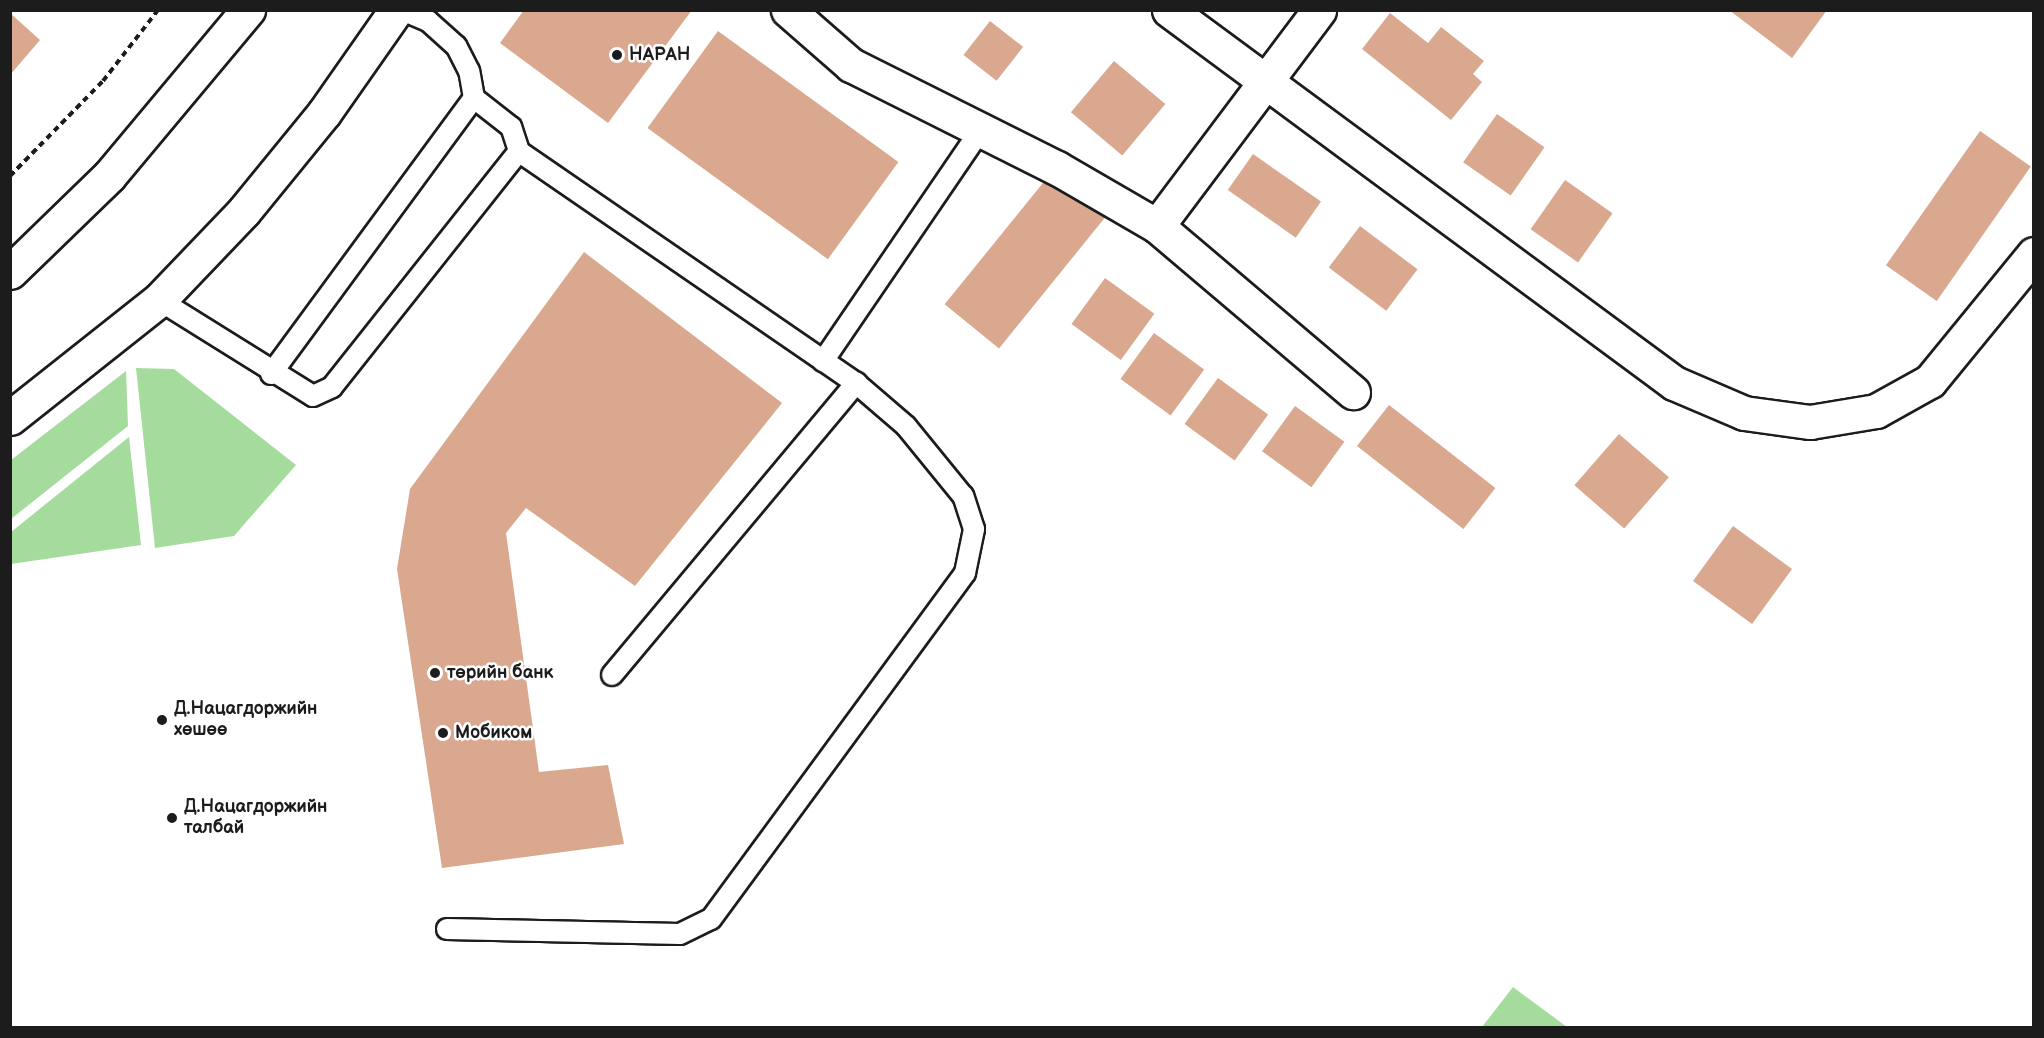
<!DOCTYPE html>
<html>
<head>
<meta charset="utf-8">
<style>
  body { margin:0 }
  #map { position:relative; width:2044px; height:1038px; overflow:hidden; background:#fff; font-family:"Balsamiq Sans",sans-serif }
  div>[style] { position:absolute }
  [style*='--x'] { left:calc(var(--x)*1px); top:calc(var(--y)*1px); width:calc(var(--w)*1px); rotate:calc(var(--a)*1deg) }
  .green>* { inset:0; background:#a6db9e }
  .building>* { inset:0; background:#daa88e; transform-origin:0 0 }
  .path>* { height:4px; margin-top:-2px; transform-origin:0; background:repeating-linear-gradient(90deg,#1c1c1c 0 6px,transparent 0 10.5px) }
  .roads { filter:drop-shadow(2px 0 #1c1c1c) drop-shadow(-2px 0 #1c1c1c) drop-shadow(0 2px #1c1c1c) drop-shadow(0 -2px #1c1c1c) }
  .lane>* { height:20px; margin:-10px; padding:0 10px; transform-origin:10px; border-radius:10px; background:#fff }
  .street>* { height:33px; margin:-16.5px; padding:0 16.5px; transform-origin:16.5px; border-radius:16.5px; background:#fff }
  .secondary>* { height:33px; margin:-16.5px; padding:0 16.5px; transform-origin:16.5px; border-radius:16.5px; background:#fff }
  .dots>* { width:16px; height:16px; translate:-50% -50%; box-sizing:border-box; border:3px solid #fff; border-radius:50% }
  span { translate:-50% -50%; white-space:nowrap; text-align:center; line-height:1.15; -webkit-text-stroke:5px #fff; paint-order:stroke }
  .poi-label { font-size:18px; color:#1c1c1c; font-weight:700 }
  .left { translate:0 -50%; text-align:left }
  .frame { position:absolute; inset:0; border:12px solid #1c1c1c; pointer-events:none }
</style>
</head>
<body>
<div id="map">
  <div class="green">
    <i style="clip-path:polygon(136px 368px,174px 369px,296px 465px,234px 536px,155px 548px)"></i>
    <i style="clip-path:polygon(126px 371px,128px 426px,11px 519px,11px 460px)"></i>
    <i style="clip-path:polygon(129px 437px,141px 545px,11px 564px,11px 532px)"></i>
    <i style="clip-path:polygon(1513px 987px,1567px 1027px,1482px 1027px)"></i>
  </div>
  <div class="building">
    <i style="clip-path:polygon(524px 10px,692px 10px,608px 123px,500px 43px)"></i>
    <i style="clip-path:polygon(1729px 10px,1827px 10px,1792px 58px)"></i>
    <i style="clip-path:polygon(10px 13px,40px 40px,10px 75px)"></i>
    <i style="clip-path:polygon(1390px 13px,1428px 43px,1441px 27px,1484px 61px,1473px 74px,1482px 82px,1451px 120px,1362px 49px)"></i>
    <i style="left:990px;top:21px;width:42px;height:43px;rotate:38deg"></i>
    <i style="left:718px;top:31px;width:223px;height:120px;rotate:36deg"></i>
    <i style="left:1114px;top:61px;width:67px;height:67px;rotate:40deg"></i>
    <i style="left:1497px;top:114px;width:58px;height:59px;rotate:35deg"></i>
    <i style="left:1980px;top:131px;width:62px;height:164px;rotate:35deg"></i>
    <i style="left:1253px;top:154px;width:83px;height:44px;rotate:35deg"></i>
    <i style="left:1051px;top:173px;width:70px;height:169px;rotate:39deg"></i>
    <i style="left:1565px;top:180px;width:58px;height:60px;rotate:35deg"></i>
    <i style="left:1360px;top:226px;width:72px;height:52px;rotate:37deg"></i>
    <i style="clip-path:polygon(584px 252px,782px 403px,635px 586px,526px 508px,506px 533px,539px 772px,608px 765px,624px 844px,442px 868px,397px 569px,410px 489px)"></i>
    <i style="left:1105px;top:278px;width:61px;height:57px;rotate:36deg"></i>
    <i style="left:1154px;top:333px;width:62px;height:57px;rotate:36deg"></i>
    <i style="left:1218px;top:378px;width:62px;height:57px;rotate:36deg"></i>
    <i style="left:1389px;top:405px;width:135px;height:52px;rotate:38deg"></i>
    <i style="left:1295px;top:406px;width:61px;height:56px;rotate:36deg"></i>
    <i style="left:1619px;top:434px;width:66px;height:68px;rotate:41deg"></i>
    <i style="left:1733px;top:526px;width:73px;height:68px;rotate:36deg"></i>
  </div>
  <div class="path">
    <i style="--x:10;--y:176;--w:133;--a:-45.6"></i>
    <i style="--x:103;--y:81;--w:90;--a:-52.2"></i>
  </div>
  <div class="roads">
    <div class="lane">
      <i style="--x:159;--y:300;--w:181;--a:31.9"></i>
      <i style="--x:313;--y:396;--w:21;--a:-25"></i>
      <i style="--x:332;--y:387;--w:301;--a:-51.6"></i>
      <i style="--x:519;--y:151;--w:25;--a:-108"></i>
      <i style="--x:511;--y:127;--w:47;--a:-141.9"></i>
      <i style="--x:474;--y:98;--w:27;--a:-100"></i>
      <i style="--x:469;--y:71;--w:28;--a:-117"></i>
      <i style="--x:456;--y:46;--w:38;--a:-138"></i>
      <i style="--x:428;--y:21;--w:28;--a:-157"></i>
      <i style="--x:823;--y:361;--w:277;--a:-55.7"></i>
      <i style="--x:271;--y:374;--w:343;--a:-53.7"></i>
      <i style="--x:612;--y:675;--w:381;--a:-50.1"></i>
      <i style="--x:447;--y:929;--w:233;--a:1.2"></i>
      <i style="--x:680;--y:934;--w:34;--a:-26"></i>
      <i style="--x:711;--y:919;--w:429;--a:-53.7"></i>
      <i style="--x:965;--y:573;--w:45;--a:-78.4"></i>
      <i style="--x:974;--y:529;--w:35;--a:-108"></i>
      <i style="--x:963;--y:496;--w:90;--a:-129.2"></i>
      <i style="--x:906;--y:426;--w:66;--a:-139.3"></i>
      <i style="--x:856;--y:383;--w:409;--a:-145.5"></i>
    </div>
    <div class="street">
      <i style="--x:788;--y:10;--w:84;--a:41.1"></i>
      <i style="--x:851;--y:65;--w:230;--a:26.6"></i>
      <i style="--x:1057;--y:168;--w:116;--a:30.1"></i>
      <i style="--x:1157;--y:226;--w:257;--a:40.3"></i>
      <i style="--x:1169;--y:10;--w:628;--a:36.45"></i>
      <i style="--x:1674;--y:383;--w:76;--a:23.2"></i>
      <i style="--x:1744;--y:413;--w:67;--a:7.8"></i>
      <i style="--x:1810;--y:422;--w:67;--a:-9.5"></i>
      <i style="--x:1876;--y:411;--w:62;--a:-29.1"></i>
      <i style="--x:1930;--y:381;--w:164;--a:-50.7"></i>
      <i style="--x:1157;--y:226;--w:270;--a:-53.1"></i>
    </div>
    <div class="secondary">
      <i style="--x:10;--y:272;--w:138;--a:-44.1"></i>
      <i style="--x:109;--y:176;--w:217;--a:-50.1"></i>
      <i style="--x:10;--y:418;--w:190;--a:-38.4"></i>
      <i style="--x:159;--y:300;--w:123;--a:-46.3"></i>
      <i style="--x:244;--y:211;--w:127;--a:-50.8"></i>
      <i style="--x:324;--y:113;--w:126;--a:-55"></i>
    </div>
  </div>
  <div class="dots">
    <i style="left:617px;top:55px;background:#1c1c1c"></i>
    <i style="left:435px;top:673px;background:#1c1c1c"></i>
    <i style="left:162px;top:720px;background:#1c1c1c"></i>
    <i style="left:443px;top:733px;background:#1c1c1c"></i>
    <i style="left:172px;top:818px;background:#1c1c1c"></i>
  </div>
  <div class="poi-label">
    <span class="left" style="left:629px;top:55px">НАРАН</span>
    <span class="left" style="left:447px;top:673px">төрийн банк</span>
    <span class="left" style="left:174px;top:720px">Д.Нацагдоржийн<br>хөшөө</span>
    <span class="left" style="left:455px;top:733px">Мобиком</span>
    <span class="left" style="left:184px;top:818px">Д.Нацагдоржийн<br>талбай</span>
  </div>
  <div class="frame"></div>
</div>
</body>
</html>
